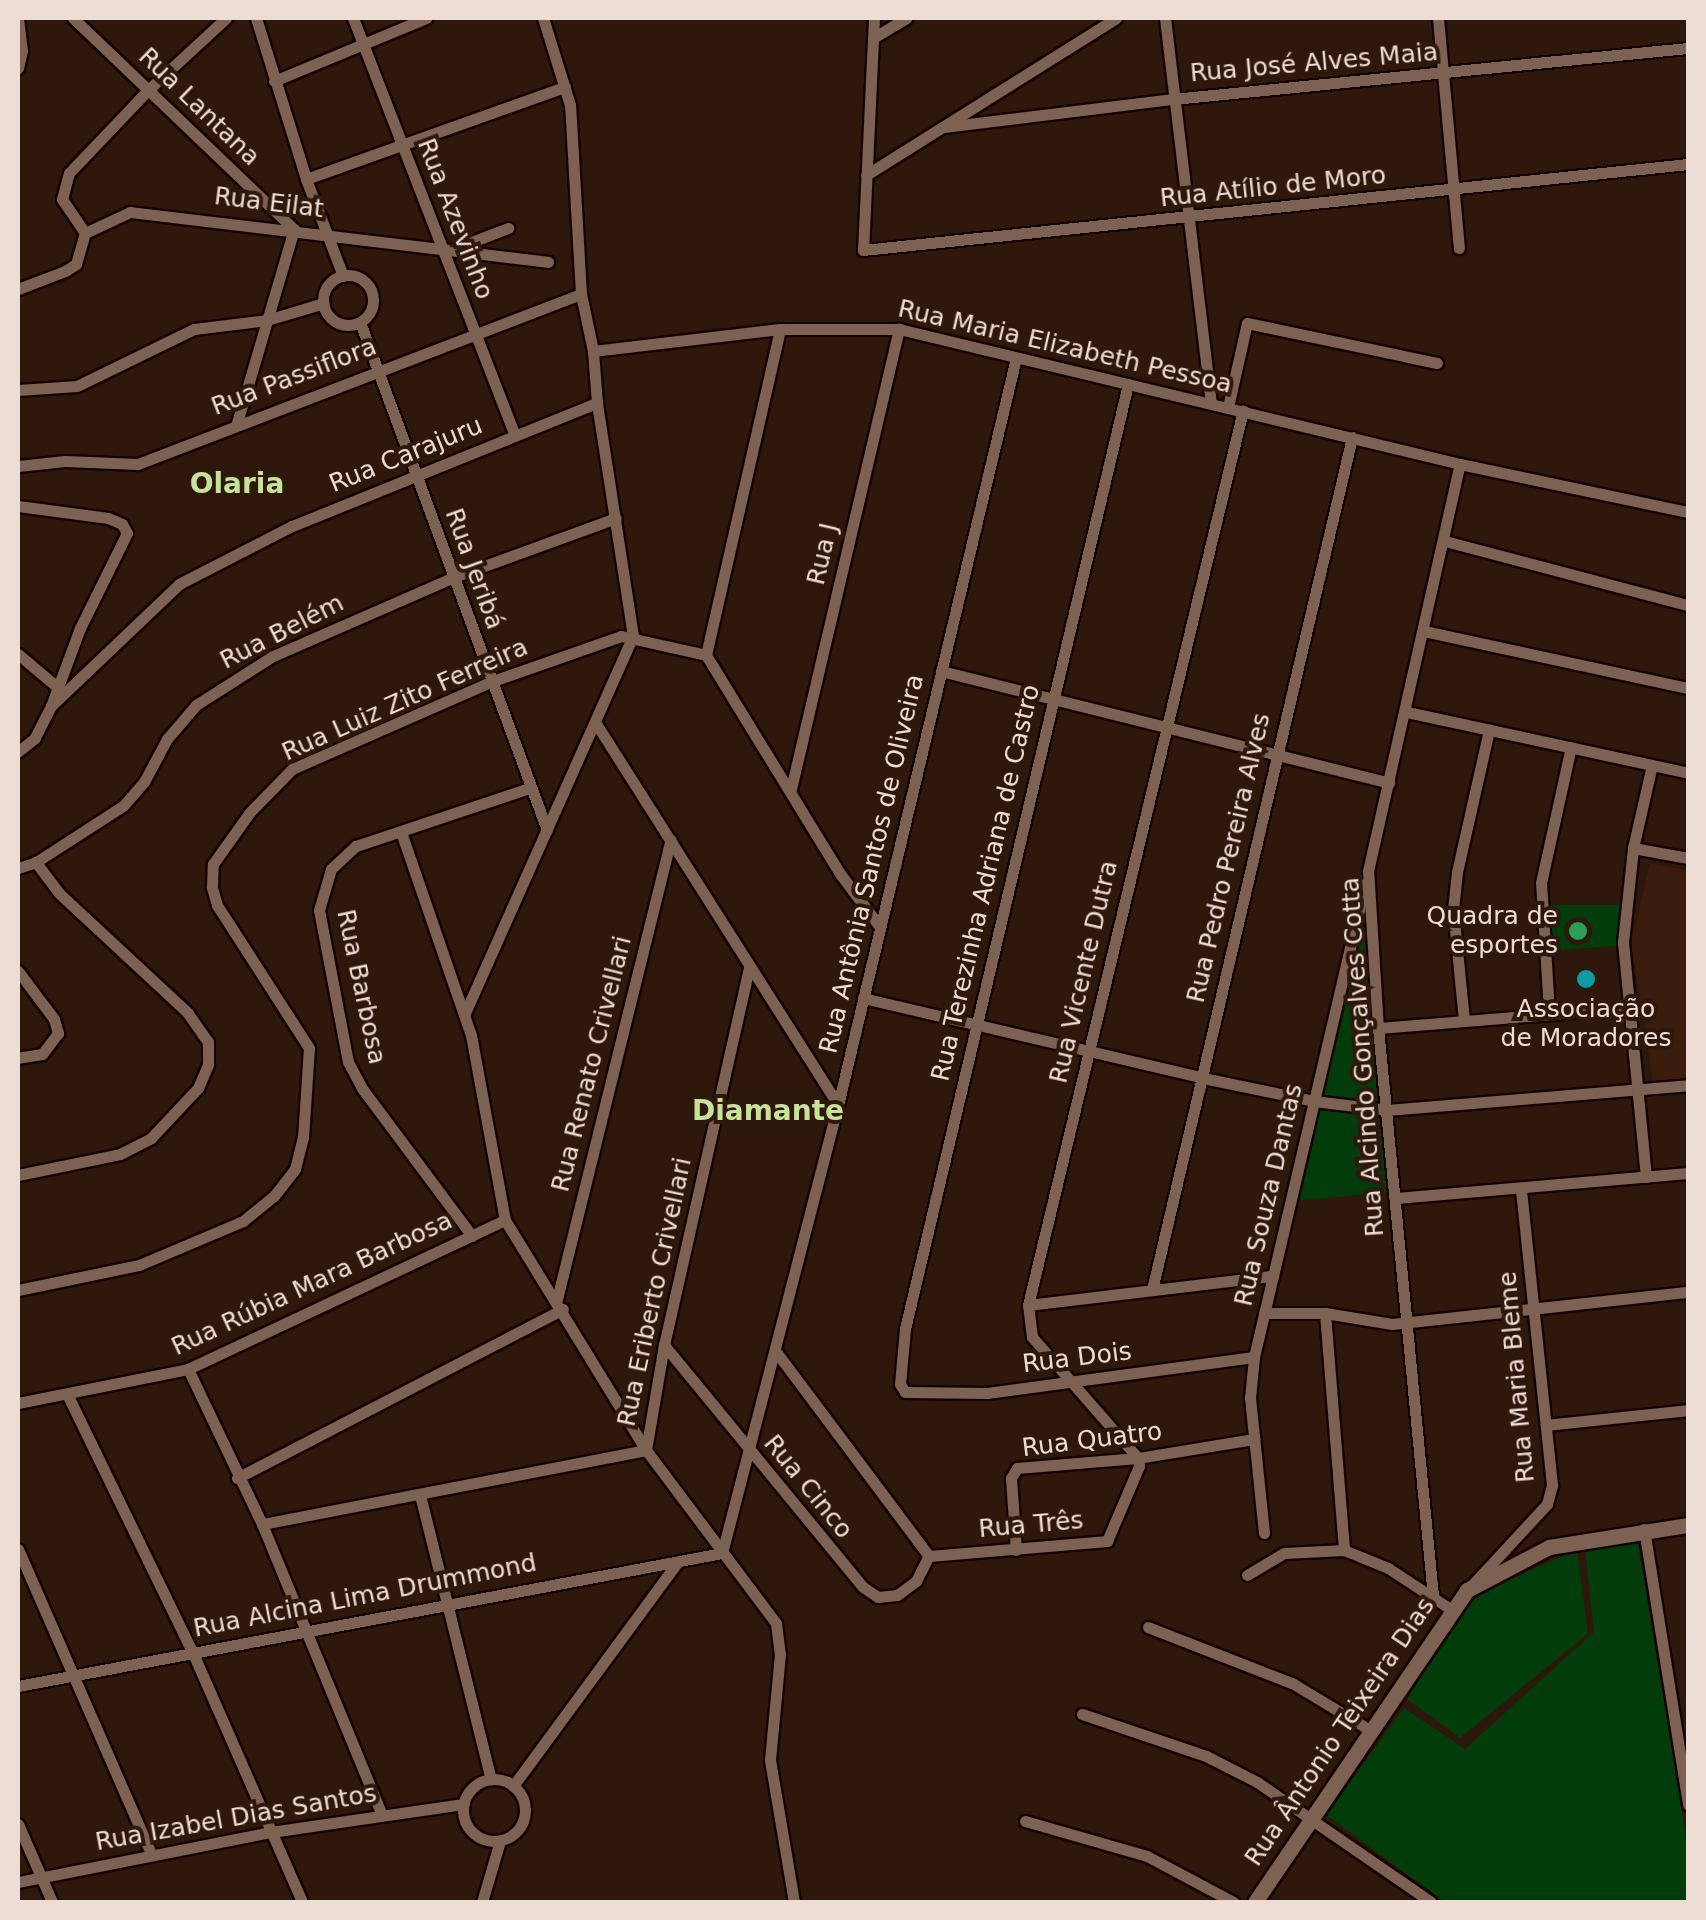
<!DOCTYPE html>
<html>
<head>
<meta charset="utf-8">
<style>
  body { margin:0 }
  #map { position:relative; width:1706px; height:1920px; overflow:hidden; background:#2e170b; font-family:"DejaVu Sans",sans-serif }
  div>[style] { position:absolute }
  [style*='--x'] { left:calc(var(--x)*1px); top:calc(var(--y)*1px); width:calc(var(--w)*1px); rotate:calc(var(--a)*1deg) }
  .built>* { inset:0; background:#3a1c0d }
  .green>* { inset:0; background:#013c0a }
  .roads { filter:drop-shadow(2px 0 #150300) drop-shadow(-2px 0 #150300) drop-shadow(0 2px #150300) drop-shadow(0 -2px #150300) }
  .street>* { height:11px; margin:-5.5px; padding:0 5.5px; transform-origin:5.5px; border-radius:5.5px; background:#7d6153 }
  .street>.ring { margin:-5.5px; padding:0; box-sizing:content-box; background:none; border:11px solid #7d6153; border-radius:50% }
  .secondary>* { height:15px; margin:-7.5px; padding:0 7.5px; transform-origin:7.5px; border-radius:7.5px; background:#7d6153 }
  .dots>* { width:28px; height:28px; translate:-50% -50%; box-sizing:border-box; border:5px solid #2e170b; border-radius:50% }
  span { translate:-50% -50%; white-space:nowrap; text-align:center; line-height:1.15; -webkit-text-stroke:8px #2e170b; paint-order:stroke }
  .street-label { font-size:25px; color:#eeddd5 }
  .poi-label { font-size:25px; color:#eeddd5 }
  .right { translate:-100% -50%; text-align:right }
  .neighbourhood-label { font-size:28px; color:#c7e39a; font-weight:700 }
  .frame { position:absolute; inset:0; border:20px solid #eeddd5; pointer-events:none }
</style>
</head>
<body>
<div id="map">
  <div class="built">
    <i style="clip-path:polygon(1650px 863px,1688px 871px,1688px 1079px,1653px 1082px,1631px 942px)"></i>
  </div>
  <div class="green">
    <i style="clip-path:polygon(1545px 905px,1621px 905px,1618px 946px,1547px 951px)"></i>
    <i style="clip-path:polygon(1364px 908px,1378px 1101px,1324px 1096px)"></i>
    <i style="clip-path:polygon(1317px 1107px,1383px 1115px,1391px 1192px,1295px 1201px)"></i>
    <i style="clip-path:polygon(1638px 1544px,1688px 1849px,1688px 1902px,1445px 1902px,1326px 1815px,1404px 1708px,1465px 1749px,1594px 1632px,1585px 1550px)"></i>
    <i style="clip-path:polygon(1577px 1550px,1588px 1634px,1460px 1738px,1407px 1699px,1471px 1596px)"></i>
  </div>
  <div class="roads">
    <div class="street">
      <i style="--x:73;--y:18;--w:306;--a:43.7"></i>
      <i style="--x:294;--y:229;--w:202;--a:106.4"></i>
      <i style="--x:256;--y:18;--w:169;--a:72.7"></i>
      <i style="--x:306;--y:179;--w:104;--a:69.1"></i>
      <i style="--x:353;--y:18;--w:448;--a:68.8"></i>
      <i style="--x:874;--y:18;--w:232;--a:92.7"></i>
      <i style="--x:863;--y:250;--w:829;--a:-5.95"></i>
      <i style="--x:1165;--y:18;--w:388;--a:83.2"></i>
      <i style="--x:1438;--y:18;--w:231;--a:84.8"></i>
      <i style="--x:873;--y:38;--w:39;--a:-31"></i>
      <i style="--x:18;--y:68;--w:17;--a:-77"></i>
      <i style="--x:22;--y:51;--w:31;--a:-97"></i>
      <i style="--x:274;--y:81;--w:165;--a:-22.5"></i>
      <i style="--x:944;--y:127;--w:231;--a:-7"></i>
      <i style="--x:1173;--y:99;--w:518;--a:-5.66"></i>
      <i style="--x:866;--y:175;--w:295;--a:-32.1"></i>
      <i style="--x:306;--y:179;--w:275;--a:-19.6"></i>
      <i style="--x:85;--y:233;--w:41;--a:-124.1"></i>
      <i style="--x:62;--y:199;--w:27;--a:-75"></i>
      <i style="--x:69;--y:173;--w:115;--a:-46.4"></i>
      <i style="--x:148;--y:90;--w:106;--a:-42.7"></i>
      <i style="--x:456;--y:248;--w:56;--a:-21"></i>
      <i class="ring" style="left:323px;top:275px;width:39px;height:39px"></i>
      <i style="--x:18;--y:289;--w:50;--a:-21"></i>
      <i style="--x:65;--y:271;--w:13;--a:-32"></i>
      <i style="--x:76;--y:264;--w:32;--a:-74"></i>
      <i style="--x:85;--y:233;--w:50;--a:-25"></i>
      <i style="--x:130;--y:212;--w:421;--a:6.8"></i>
      <i style="--x:360;--y:322;--w:541;--a:69.79"></i>
      <i style="--x:593;--y:351;--w:188;--a:-6.7"></i>
      <i style="--x:780;--y:329;--w:119;--a:0"></i>
      <i style="--x:899;--y:329;--w:577;--a:13.53"></i>
      <i style="--x:1460;--y:464;--w:233;--a:11.9"></i>
      <i style="--x:1128;--y:384;--w:971;--a:103.28"></i>
      <i style="--x:905;--y:1329;--w:55;--a:95.2"></i>
      <i style="--x:900;--y:1384;--w:9;--a:58"></i>
      <i style="--x:905;--y:1392;--w:82;--a:0.7"></i>
      <i style="--x:987;--y:1393;--w:269;--a:-7.7"></i>
      <i style="--x:18;--y:390;--w:59;--a:-3.9"></i>
      <i style="--x:77;--y:386;--w:130;--a:-26"></i>
      <i style="--x:194;--y:329;--w:74;--a:-7"></i>
      <i style="--x:267;--y:320;--w:59;--a:-16.6"></i>
      <i style="--x:1228;--y:407;--w:86;--a:-77.3"></i>
      <i style="--x:1247;--y:323;--w:194;--a:11.9"></i>
      <i style="--x:18;--y:466;--w:47;--a:-6.1"></i>
      <i style="--x:65;--y:461;--w:73;--a:2.4"></i>
      <i style="--x:138;--y:464;--w:474;--a:-21"></i>
      <i style="--x:18;--y:506;--w:91;--a:7.6"></i>
      <i style="--x:108;--y:518;--w:15;--a:23"></i>
      <i style="--x:122;--y:524;--w:10;--a:61"></i>
      <i style="--x:127;--y:533;--w:106;--a:116.3"></i>
      <i style="--x:80;--y:628;--w:83;--a:110.4"></i>
      <i style="--x:51;--y:706;--w:36;--a:117"></i>
      <i style="--x:35;--y:738;--w:22;--a:141"></i>
      <i style="--x:1445;--y:541;--w:251;--a:14.8"></i>
      <i style="--x:1424;--y:631;--w:270;--a:12.2"></i>
      <i style="--x:18;--y:654;--w:50;--a:40.1"></i>
      <i style="--x:706;--y:655;--w:334;--a:-77.2"></i>
      <i style="--x:941;--y:671;--w:462;--a:14"></i>
      <i style="--x:51;--y:706;--w:177;--a:-43.6"></i>
      <i style="--x:179;--y:584;--w:127;--a:-27.2"></i>
      <i style="--x:292;--y:526;--w:329;--a:-22"></i>
      <i style="--x:1407;--y:712;--w:288;--a:12.2"></i>
      <i style="--x:597;--y:725;--w:450;--a:57.6"></i>
      <i style="--x:791;--y:789;--w:473;--a:-76.8"></i>
      <i style="--x:401;--y:832;--w:215;--a:71"></i>
      <i style="--x:471;--y:1035;--w:188;--a:79.6"></i>
      <i style="--x:505;--y:1220;--w:270;--a:58.5"></i>
      <i style="--x:646;--y:1450;--w:216;--a:53.1"></i>
      <i style="--x:776;--y:1623;--w:31;--a:83"></i>
      <i style="--x:780;--y:1654;--w:106;--a:95.4"></i>
      <i style="--x:770;--y:1760;--w:144;--a:80.4"></i>
      <i style="--x:1633;--y:848;--w:56;--a:10.3"></i>
      <i style="--x:18;--y:868;--w:19;--a:-18"></i>
      <i style="--x:36;--y:862;--w:103;--a:-32.8"></i>
      <i style="--x:123;--y:806;--w:32;--a:-49"></i>
      <i style="--x:144;--y:782;--w:49;--a:-61.9"></i>
      <i style="--x:167;--y:739;--w:45;--a:-49.5"></i>
      <i style="--x:196;--y:705;--w:91;--a:-32.5"></i>
      <i style="--x:273;--y:656;--w:197;--a:-23.6"></i>
      <i style="--x:454;--y:577;--w:172;--a:-20"></i>
      <i style="--x:18;--y:971;--w:60;--a:53.1"></i>
      <i style="--x:54;--y:1019;--w:15;--a:74"></i>
      <i style="--x:58;--y:1033;--w:26;--a:127"></i>
      <i style="--x:42;--y:1054;--w:24;--a:171"></i>
      <i style="--x:863;--y:998;--w:349;--a:13.2"></i>
      <i style="--x:1203;--y:1078;--w:113;--a:11.7"></i>
      <i style="--x:1314;--y:1101;--w:74;--a:7"></i>
      <i style="--x:1387;--y:1110;--w:302;--a:-4.7"></i>
      <i style="--x:1549;--y:1012;--w:129;--a:-93.5"></i>
      <i style="--x:1541;--y:883;--w:139;--a:-77.6"></i>
      <i style="--x:465;--y:1013;--w:413;--a:-66"></i>
      <i style="--x:633;--y:636;--w:236;--a:-98.8"></i>
      <i style="--x:597;--y:403;--w:52;--a:-94.4"></i>
      <i style="--x:593;--y:351;--w:58;--a:-101.9"></i>
      <i style="--x:581;--y:294;--w:189;--a:-93.3"></i>
      <i style="--x:570;--y:105;--w:91;--a:-107.2"></i>
      <i style="--x:1464;--y:1020;--w:111;--a:-95.7"></i>
      <i style="--x:1453;--y:910;--w:38;--a:-84"></i>
      <i style="--x:1457;--y:872;--w:146;--a:-77.3"></i>
      <i style="--x:1378;--y:1028;--w:252;--a:-4.6"></i>
      <i style="--x:18;--y:1175;--w:104;--a:-11.6"></i>
      <i style="--x:120;--y:1154;--w:35;--a:-27"></i>
      <i style="--x:151;--y:1138;--w:69;--a:-46.8"></i>
      <i style="--x:198;--y:1088;--w:26;--a:-67"></i>
      <i style="--x:208;--y:1064;--w:22;--a:-90"></i>
      <i style="--x:208;--y:1042;--w:35;--a:-125"></i>
      <i style="--x:188;--y:1013;--w:176;--a:-137.1"></i>
      <i style="--x:59;--y:893;--w:39;--a:-127"></i>
      <i style="--x:1646;--y:1177;--w:236;--a:-95.6"></i>
      <i style="--x:1623;--y:942;--w:95;--a:-83.9"></i>
      <i style="--x:1633;--y:848;--w:85;--a:-77.1"></i>
      <i style="--x:1396;--y:1198;--w:293;--a:-4.9"></i>
      <i style="--x:472;--y:1236;--w:182;--a:-126.7"></i>
      <i style="--x:363;--y:1090;--w:32;--a:-118"></i>
      <i style="--x:348;--y:1062;--w:155;--a:-100.8"></i>
      <i style="--x:319;--y:910;--w:43;--a:-73.7"></i>
      <i style="--x:331;--y:869;--w:34;--a:-43"></i>
      <i style="--x:356;--y:846;--w:182;--a:-18.5"></i>
      <i style="--x:18;--y:1290;--w:124;--a:-11.7"></i>
      <i style="--x:139;--y:1265;--w:113;--a:-22.9"></i>
      <i style="--x:243;--y:1221;--w:40;--a:-39"></i>
      <i style="--x:274;--y:1196;--w:34;--a:-52"></i>
      <i style="--x:295;--y:1169;--w:32;--a:-76"></i>
      <i style="--x:303;--y:1138;--w:90;--a:-86.2"></i>
      <i style="--x:309;--y:1048;--w:170;--a:-122.8"></i>
      <i style="--x:217;--y:905;--w:19;--a:-106"></i>
      <i style="--x:212;--y:887;--w:23;--a:-88"></i>
      <i style="--x:213;--y:864;--w:64;--a:-54.6"></i>
      <i style="--x:250;--y:812;--w:60;--a:-45.7"></i>
      <i style="--x:292;--y:769;--w:216;--a:-23.7"></i>
      <i style="--x:490;--y:682;--w:139;--a:-19.3"></i>
      <i style="--x:621;--y:636;--w:87;--a:12.6"></i>
      <i style="--x:706;--y:655;--w:258;--a:58.5"></i>
      <i style="--x:841;--y:875;--w:65;--a:53.1"></i>
      <i style="--x:1152;--y:1290;--w:876;--a:-76.8"></i>
      <i style="--x:557;--y:1299;--w:473;--a:-76.1"></i>
      <i style="--x:1028;--y:1305;--w:247;--a:-6.8"></i>
      <i style="--x:1264;--y:1313;--w:61;--a:0"></i>
      <i style="--x:1325;--y:1313;--w:68;--a:9.3"></i>
      <i style="--x:1392;--y:1324;--w:298;--a:-6.2"></i>
      <i style="--x:1325;--y:1313;--w:238;--a:85.4"></i>
      <i style="--x:664;--y:1345;--w:313;--a:50.6"></i>
      <i style="--x:863;--y:1587;--w:18;--a:34"></i>
      <i style="--x:878;--y:1597;--w:19;--a:-6"></i>
      <i style="--x:897;--y:1595;--w:24;--a:-36"></i>
      <i style="--x:916;--y:1581;--w:28;--a:-63"></i>
      <i style="--x:777;--y:1353;--w:254;--a:53.2"></i>
      <i style="--x:188;--y:1369;--w:172;--a:64.5"></i>
      <i style="--x:262;--y:1524;--w:313;--a:67.6"></i>
      <i style="--x:68;--y:1396;--w:284;--a:64.1"></i>
      <i style="--x:192;--y:1651;--w:274;--a:66.3"></i>
      <i style="--x:18;--y:1403;--w:173;--a:-11.3"></i>
      <i style="--x:188;--y:1369;--w:350;--a:-25.2"></i>
      <i style="--x:1546;--y:1425;--w:143;--a:-6"></i>
      <i style="--x:237;--y:1478;--w:367;--a:-27.4"></i>
      <i style="--x:420;--y:1495;--w:293;--a:76"></i>
      <i style="--x:262;--y:1524;--w:391;--a:-10.9"></i>
      <i style="--x:646;--y:1450;--w:107;--a:-80.3"></i>
      <i style="--x:664;--y:1345;--w:387;--a:-77.3"></i>
      <i style="--x:1644;--y:1529;--w:279;--a:80.9"></i>
      <i style="--x:1264;--y:1533;--w:136;--a:-95.9"></i>
      <i style="--x:1250;--y:1398;--w:41;--a:-84.4"></i>
      <i style="--x:1254;--y:1357;--w:486;--a:-76.8"></i>
      <i style="--x:18;--y:1549;--w:333;--a:66.4"></i>
      <i style="--x:1016;--y:1550;--w:72;--a:-94"></i>
      <i style="--x:1011;--y:1478;--w:12;--a:-59"></i>
      <i style="--x:1017;--y:1468;--w:121;--a:-4.7"></i>
      <i style="--x:1138;--y:1458;--w:118;--a:-9.3"></i>
      <i style="--x:722;--y:1553;--w:463;--a:-75.5"></i>
      <i style="--x:838;--y:1105;--w:768;--a:-76.6"></i>
      <i style="--x:929;--y:1556;--w:179;--a:-4.8"></i>
      <i style="--x:1107;--y:1541;--w:82;--a:-66.9"></i>
      <i style="--x:1139;--y:1466;--w:8;--a:-97"></i>
      <i style="--x:1138;--y:1458;--w:161;--a:-131.2"></i>
      <i style="--x:1032;--y:1337;--w:32;--a:-97"></i>
      <i style="--x:1028;--y:1305;--w:920;--a:-76.49"></i>
      <i style="--x:1247;--y:1575;--w:43;--a:-30.7"></i>
      <i style="--x:1284;--y:1553;--w:60;--a:-2.9"></i>
      <i style="--x:1344;--y:1550;--w:48;--a:22.2"></i>
      <i style="--x:1388;--y:1568;--w:77;--a:33.3"></i>
      <i style="--x:1473;--y:1584;--w:109;--a:-47.2"></i>
      <i style="--x:1547;--y:1504;--w:20;--a:-75"></i>
      <i style="--x:1552;--y:1485;--w:298;--a:-96"></i>
      <i style="--x:1433;--y:1596;--w:571;--a:-95.53"></i>
      <i style="--x:1378;--y:1028;--w:157;--a:-93.6"></i>
      <i style="--x:1368;--y:871;--w:417;--a:-77.3"></i>
      <i style="--x:1148;--y:1627;--w:155;--a:21.3"></i>
      <i style="--x:1292;--y:1683;--w:91;--a:31.1"></i>
      <i style="--x:18;--y:1686;--w:716;--a:-10.7"></i>
      <i style="--x:1082;--y:1714;--w:131;--a:18.7"></i>
      <i style="--x:1206;--y:1756;--w:57;--a:27"></i>
      <i style="--x:1257;--y:1782;--w:211;--a:34.6"></i>
      <i class="ring" style="left:463px;top:1779px;width:51px;height:51px"></i>
      <i style="--x:513;--y:1786;--w:275;--a:-53.7"></i>
      <i style="--x:1025;--y:1821;--w:127;--a:16"></i>
      <i style="--x:1147;--y:1856;--w:98;--a:28.1"></i>
      <i style="--x:18;--y:1824;--w:85;--a:66.4"></i>
      <i style="--x:18;--y:1882;--w:258;--a:-11.2"></i>
      <i style="--x:271;--y:1832;--w:194;--a:-8.3"></i>
      <i style="--x:482;--y:1902;--w:64;--a:-73.6"></i>
    </div>
    <div class="secondary">
      <i style="--x:1255;--y:1902;--w:377;--a:-55.8"></i>
      <i style="--x:1467;--y:1590;--w:93;--a:-27.7"></i>
      <i style="--x:1549;--y:1547;--w:141;--a:-9"></i>
    </div>
  </div>
  <div class="dots">
    <i style="left:1578px;top:931px;background:#2e9e5b"></i>
    <i style="left:1586px;top:979px;background:#0f9aa8"></i>
  </div>
  <div class="street-label">
    <span style="left:1314px;top:63px;rotate:-5deg">Rua José Alves Maia</span>
    <span style="left:199px;top:107px;rotate:44deg">Rua Lantana</span>
    <span style="left:1273px;top:187px;rotate:-6deg">Rua Atílio de Moro</span>
    <span style="left:269px;top:203px;rotate:7deg">Rua Eilat</span>
    <span style="left:455px;top:219px;rotate:69deg">Rua Azevinho</span>
    <span style="left:1065px;top:347px;rotate:13deg">Rua Maria Elizabeth Pessoa</span>
    <span style="left:294px;top:377px;rotate:-21deg">Rua Passiflora</span>
    <span style="left:406px;top:455px;rotate:-22deg">Rua Carajuru</span>
    <span style="left:823px;top:554px;rotate:-77deg">Rua J</span>
    <span style="left:474px;top:569px;rotate:70deg">Rua Jeribá</span>
    <span style="left:282px;top:632px;rotate:-27deg">Rua Belém</span>
    <span style="left:405px;top:700px;rotate:-24deg">Rua Luiz Zito Ferreira</span>
    <span style="left:1229px;top:858px;rotate:-77deg">Rua Pedro Pereira Alves</span>
    <span style="left:872px;top:864px;rotate:-77deg">Rua Antônia Santos de Oliveira</span>
    <span style="left:986px;top:883px;rotate:-77deg">Rua Terezinha Adriana de Castro</span>
    <span style="left:1084px;top:972px;rotate:-77deg">Rua Vicente Dutra</span>
    <span style="left:361px;top:987px;rotate:78deg">Rua Barbosa</span>
    <span style="left:1363px;top:1057px;rotate:-94deg">Rua Alcindo Gonçalves Cotta</span>
    <span style="left:592px;top:1064px;rotate:-76deg">Rua Renato Crivellari</span>
    <span style="left:1269px;top:1195px;rotate:-77deg">Rua Souza Dantas</span>
    <span style="left:312px;top:1284px;rotate:-25deg">Rua Rúbia Mara Barbosa</span>
    <span style="left:655px;top:1292px;rotate:-78deg">Rua Eriberto Crivellari</span>
    <span style="left:1077px;top:1358px;rotate:-7deg">Rua Dois</span>
    <span style="left:1517px;top:1377px;rotate:-95deg">Rua Maria Bleme</span>
    <span style="left:1092px;top:1440px;rotate:-7deg">Rua Quatro</span>
    <span style="left:808px;top:1487px;rotate:51deg">Rua Cinco</span>
    <span style="left:1031px;top:1525px;rotate:-5deg">Rua Três</span>
    <span style="left:365px;top:1596px;rotate:-11deg">Rua Alcina Lima Drummond</span>
    <span style="left:1340px;top:1732px;rotate:-56deg">Rua Ântonio Teixeira Dias</span>
    <span style="left:236px;top:1818px;rotate:-10deg">Rua Izabel Dias Santos</span>
  </div>
  <div class="poi-label">
    <span class="right" style="left:1558px;top:931px">Quadra de<br>esportes</span>
    <span style="left:1586px;top:1024px">Associação<br>de Moradores</span>
  </div>
  <div class="neighbourhood-label">
    <span style="left:237px;top:484px">Olaria</span>
    <span style="left:768px;top:1111px">Diamante</span>
  </div>
  <div class="frame"></div>
</div>
</body>
</html>
